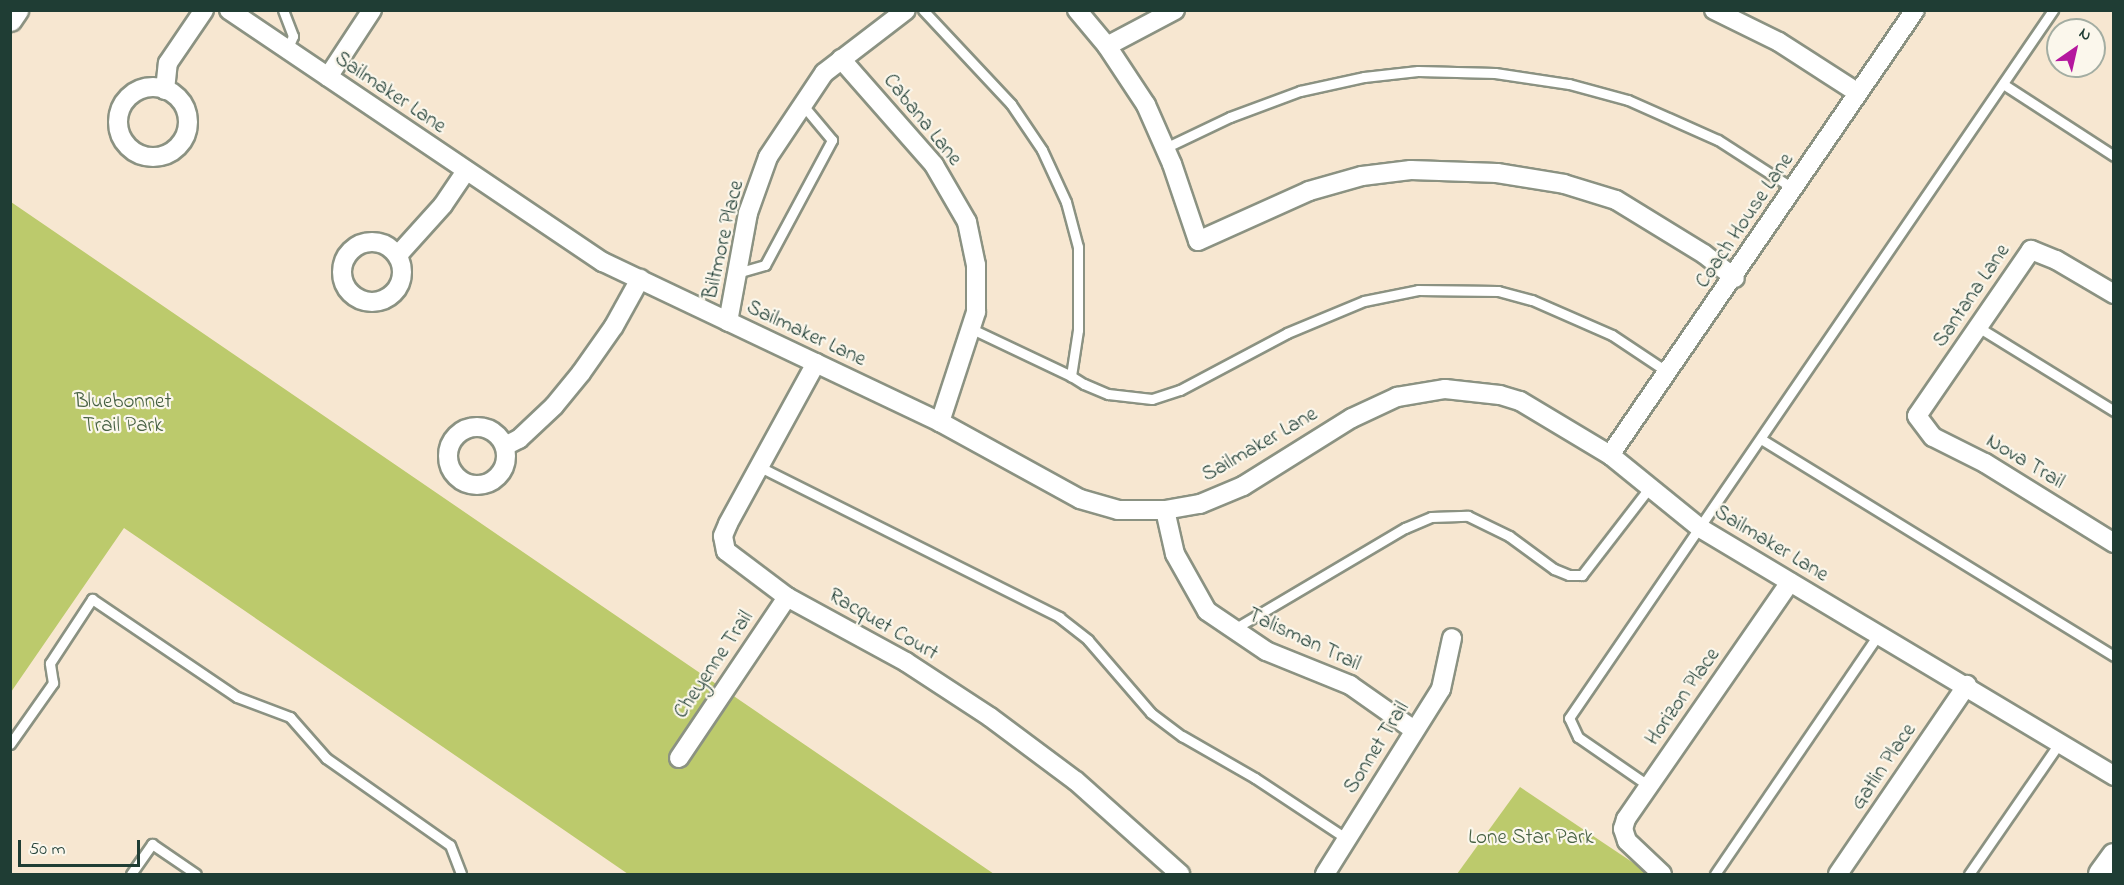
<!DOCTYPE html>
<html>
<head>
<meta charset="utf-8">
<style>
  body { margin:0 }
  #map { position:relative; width:2124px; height:885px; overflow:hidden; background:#f7e7d1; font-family:"Indie Flower",sans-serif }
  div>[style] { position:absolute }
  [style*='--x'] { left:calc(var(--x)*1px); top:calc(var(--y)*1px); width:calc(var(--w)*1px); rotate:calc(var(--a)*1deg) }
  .green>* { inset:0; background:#bcca6c }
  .roads { filter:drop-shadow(2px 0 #8b9282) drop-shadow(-2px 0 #8b9282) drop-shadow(0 2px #8b9282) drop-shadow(0 -2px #8b9282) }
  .lane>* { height:9px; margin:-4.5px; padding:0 4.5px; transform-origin:4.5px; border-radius:4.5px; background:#fff }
  .street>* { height:18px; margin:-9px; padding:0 9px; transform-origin:9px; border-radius:9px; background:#fff }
  .street>.ring { margin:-9px; padding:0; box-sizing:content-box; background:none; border:18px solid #fff; border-radius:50% }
  .secondary>* { height:24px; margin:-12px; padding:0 12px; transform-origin:12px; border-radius:12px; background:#fff }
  span { translate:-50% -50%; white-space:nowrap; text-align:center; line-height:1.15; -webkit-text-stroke:4.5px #fbf7ec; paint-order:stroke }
  .street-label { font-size:21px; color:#1f3d34 }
  .park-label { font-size:21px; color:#466042 }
  .frame { position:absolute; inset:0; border:12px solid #1f3d34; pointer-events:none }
  .north { position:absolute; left:2046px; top:18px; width:60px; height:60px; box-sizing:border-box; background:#fbf7ec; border:2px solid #a3ada2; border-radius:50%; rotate:34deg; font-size:16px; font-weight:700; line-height:24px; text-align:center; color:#1f3d34 }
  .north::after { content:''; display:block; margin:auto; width:21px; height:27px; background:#b5179e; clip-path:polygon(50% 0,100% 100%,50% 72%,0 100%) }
  .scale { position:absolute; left:18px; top:840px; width:122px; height:27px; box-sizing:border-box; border:3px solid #1f3d34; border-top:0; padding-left:8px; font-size:18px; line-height:21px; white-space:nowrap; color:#1f3d34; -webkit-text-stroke:4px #fbf7ec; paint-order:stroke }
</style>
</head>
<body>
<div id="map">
  <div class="green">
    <i style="clip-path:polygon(11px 202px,994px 874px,628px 874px,124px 528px,11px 692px)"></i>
    <i style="clip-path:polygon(1520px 787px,1650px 874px,1457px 874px)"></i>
  </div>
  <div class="roads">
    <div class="lane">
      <i style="--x:283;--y:10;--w:28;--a:69"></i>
      <i style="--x:293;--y:36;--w:15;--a:113"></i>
      <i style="--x:923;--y:10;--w:129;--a:46.9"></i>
      <i style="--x:1011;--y:104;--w:55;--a:56"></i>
      <i style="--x:1042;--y:150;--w:57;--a:65.2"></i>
      <i style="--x:1066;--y:202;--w:47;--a:75.1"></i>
      <i style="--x:1078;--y:247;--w:83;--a:90"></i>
      <i style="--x:1078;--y:330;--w:47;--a:98.7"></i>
      <i style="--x:1071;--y:376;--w:15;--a:32"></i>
      <i style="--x:1084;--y:384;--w:26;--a:23"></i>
      <i style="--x:1108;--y:394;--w:44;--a:6.5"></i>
      <i style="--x:1152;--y:399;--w:29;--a:-18"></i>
      <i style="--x:1180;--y:390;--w:121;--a:-28"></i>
      <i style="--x:1287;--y:333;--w:83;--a:-22.6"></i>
      <i style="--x:1364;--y:301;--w:55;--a:-11.5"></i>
      <i style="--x:1418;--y:290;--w:80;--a:0.7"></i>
      <i style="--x:1498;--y:291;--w:35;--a:15"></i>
      <i style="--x:1532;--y:300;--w:87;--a:23.6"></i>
      <i style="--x:1612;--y:335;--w:69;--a:33.7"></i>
      <i style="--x:2003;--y:84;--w:132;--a:33"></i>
      <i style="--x:1165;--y:148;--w:72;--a:-25.5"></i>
      <i style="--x:1230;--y:117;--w:75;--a:-20.4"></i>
      <i style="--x:1300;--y:91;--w:66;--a:-12.3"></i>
      <i style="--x:1364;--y:77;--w:54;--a:-6.3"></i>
      <i style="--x:1418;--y:71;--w:77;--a:1.5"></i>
      <i style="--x:1495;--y:73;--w:75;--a:8.5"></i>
      <i style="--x:1569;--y:84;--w:61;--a:15.2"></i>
      <i style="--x:1628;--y:100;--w:98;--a:24"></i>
      <i style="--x:1718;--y:140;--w:90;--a:32.8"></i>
      <i style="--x:737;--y:273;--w:29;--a:-16"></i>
      <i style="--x:765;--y:265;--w:142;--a:-61.8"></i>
      <i style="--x:832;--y:140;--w:48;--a:-130"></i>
      <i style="--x:1978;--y:327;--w:160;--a:31.7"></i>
      <i style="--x:972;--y:329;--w:110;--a:25.4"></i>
      <i style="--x:1761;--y:439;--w:414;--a:31.6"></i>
      <i style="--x:760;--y:467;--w:335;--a:26.6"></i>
      <i style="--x:1059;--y:617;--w:37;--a:38"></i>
      <i style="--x:1088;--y:640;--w:96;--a:49.2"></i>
      <i style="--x:1151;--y:713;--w:39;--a:37"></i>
      <i style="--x:1182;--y:736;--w:84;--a:29.9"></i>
      <i style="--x:1255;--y:778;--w:110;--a:33.5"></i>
      <i style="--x:1234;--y:629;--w:199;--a:-30.6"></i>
      <i style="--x:1405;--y:528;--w:28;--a:-23"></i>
      <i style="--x:1431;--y:517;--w:37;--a:-2"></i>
      <i style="--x:1468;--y:516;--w:46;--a:26"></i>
      <i style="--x:1509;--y:536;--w:56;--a:36.3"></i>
      <i style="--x:1554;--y:569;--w:16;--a:22"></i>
      <i style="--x:1569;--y:575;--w:13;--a:0"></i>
      <i style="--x:1582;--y:575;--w:111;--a:-52.3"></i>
      <i style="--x:10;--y:744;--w:75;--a:-54.8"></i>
      <i style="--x:53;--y:683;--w:20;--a:-99"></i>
      <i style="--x:50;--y:663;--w:77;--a:-56.7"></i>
      <i style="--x:92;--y:599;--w:175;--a:34.1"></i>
      <i style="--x:237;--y:697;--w:57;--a:20.7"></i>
      <i style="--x:290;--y:717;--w:55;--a:48.7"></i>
      <i style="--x:326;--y:758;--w:151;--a:35.1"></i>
      <i style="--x:450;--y:845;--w:31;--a:69"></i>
      <i style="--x:1649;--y:786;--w:86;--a:-145.4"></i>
      <i style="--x:1578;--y:737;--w:21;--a:-115"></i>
      <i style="--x:1569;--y:718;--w:858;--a:-55.64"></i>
      <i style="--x:131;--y:874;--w:37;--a:-55"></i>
      <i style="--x:152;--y:844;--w:53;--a:34.3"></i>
      <i style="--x:1715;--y:874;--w:291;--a:-55.7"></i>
      <i style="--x:1969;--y:874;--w:160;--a:-55.4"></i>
    </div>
    <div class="street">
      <i style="--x:229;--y:10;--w:451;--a:34"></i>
      <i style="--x:603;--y:262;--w:373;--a:25.4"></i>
      <i style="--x:940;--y:422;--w:160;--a:28.8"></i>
      <i style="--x:1080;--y:499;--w:40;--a:16"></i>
      <i style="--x:1118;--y:510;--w:47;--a:0"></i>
      <i style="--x:1165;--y:510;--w:36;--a:-10"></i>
      <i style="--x:1200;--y:504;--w:47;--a:-22.7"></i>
      <i style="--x:1243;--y:486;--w:128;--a:-32"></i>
      <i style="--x:1352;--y:418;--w:50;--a:-25"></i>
      <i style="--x:1397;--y:397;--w:49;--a:-9.5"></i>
      <i style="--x:1445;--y:389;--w:55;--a:6.2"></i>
      <i style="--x:1500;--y:395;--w:21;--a:17"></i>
      <i style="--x:1520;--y:401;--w:105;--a:31"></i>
      <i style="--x:1610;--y:455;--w:116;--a:39"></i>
      <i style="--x:1700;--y:528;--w:483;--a:30.9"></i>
      <i style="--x:1077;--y:10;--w:47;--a:50.2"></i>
      <i style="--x:1107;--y:46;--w:71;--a:56.5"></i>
      <i style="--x:1146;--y:105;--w:64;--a:66.2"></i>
      <i style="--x:1172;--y:164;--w:81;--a:71.3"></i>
      <i style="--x:1198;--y:241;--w:122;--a:-24.2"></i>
      <i style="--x:1309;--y:191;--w:55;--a:-15.8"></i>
      <i style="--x:1362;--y:176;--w:49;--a:-7"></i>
      <i style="--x:1411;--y:170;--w:86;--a:2"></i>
      <i style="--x:1497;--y:173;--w:68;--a:9.3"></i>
      <i style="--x:1564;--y:184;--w:54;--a:17.1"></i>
      <i style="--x:1616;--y:200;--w:103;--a:31.5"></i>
      <i style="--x:1704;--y:254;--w:39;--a:38"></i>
      <i style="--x:1714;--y:10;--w:72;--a:26.2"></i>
      <i style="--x:1779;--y:42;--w:94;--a:32.8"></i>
      <i style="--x:1107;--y:46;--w:77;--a:-27.9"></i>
      <i style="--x:841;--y:59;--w:141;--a:48.7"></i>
      <i style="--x:934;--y:165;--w:66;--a:59.9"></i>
      <i style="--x:967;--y:222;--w:44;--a:78.2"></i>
      <i style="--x:976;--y:265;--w:47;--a:90"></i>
      <i style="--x:976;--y:312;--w:116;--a:108.1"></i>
      <i style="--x:328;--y:77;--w:80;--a:-56.7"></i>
      <i class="ring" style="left:118px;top:87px;width:52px;height:52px"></i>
      <i style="--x:165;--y:90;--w:27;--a:-84"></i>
      <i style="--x:168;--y:63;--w:64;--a:-55.8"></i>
      <i class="ring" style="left:342px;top:242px;width:42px;height:42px"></i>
      <i style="--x:398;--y:255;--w:67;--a:-48"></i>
      <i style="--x:443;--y:205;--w:41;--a:-55.9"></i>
      <i style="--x:2114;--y:294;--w:67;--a:-149.6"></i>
      <i style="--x:2056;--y:260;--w:27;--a:-158"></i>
      <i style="--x:2031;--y:250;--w:201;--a:124.5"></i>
      <i style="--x:1917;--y:416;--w:26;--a:53"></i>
      <i style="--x:1933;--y:437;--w:58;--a:26.6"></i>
      <i style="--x:1985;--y:463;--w:152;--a:31.8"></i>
      <i style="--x:728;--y:322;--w:111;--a:-79.6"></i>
      <i style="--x:748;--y:213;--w:59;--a:-70.3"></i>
      <i style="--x:768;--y:157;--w:101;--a:-56.3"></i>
      <i style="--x:824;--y:73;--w:103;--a:-37.5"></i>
      <i style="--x:816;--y:363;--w:183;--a:118.7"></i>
      <i style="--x:728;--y:524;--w:13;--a:113"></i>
      <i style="--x:723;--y:536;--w:15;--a:79"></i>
      <i style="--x:726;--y:551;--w:76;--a:37"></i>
      <i style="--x:787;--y:597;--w:136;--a:28.6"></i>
      <i style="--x:906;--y:662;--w:100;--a:33.2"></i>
      <i style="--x:990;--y:717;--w:107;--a:36.7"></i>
      <i style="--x:1076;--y:781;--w:140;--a:41.8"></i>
      <i class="ring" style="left:448px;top:427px;width:40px;height:40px"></i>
      <i style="--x:505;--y:446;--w:16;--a:-27"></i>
      <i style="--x:519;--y:439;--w:48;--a:-43.3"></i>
      <i style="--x:554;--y:406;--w:43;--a:-50.7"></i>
      <i style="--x:581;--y:373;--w:57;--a:-54.9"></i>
      <i style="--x:614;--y:326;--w:54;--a:-61"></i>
      <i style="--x:1610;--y:455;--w:539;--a:-55.57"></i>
      <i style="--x:1165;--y:510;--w:45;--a:77.2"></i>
      <i style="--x:1175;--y:554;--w:65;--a:60.7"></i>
      <i style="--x:1207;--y:611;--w:71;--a:34.1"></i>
      <i style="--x:1266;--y:651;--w:91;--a:22"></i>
      <i style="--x:1350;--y:685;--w:78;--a:35.1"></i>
      <i style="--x:679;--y:758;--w:194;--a:-56.1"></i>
      <i style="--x:1325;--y:874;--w:218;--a:-57.9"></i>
      <i style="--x:1441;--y:689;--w:52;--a:-77.8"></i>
      <i style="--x:1662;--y:874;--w:48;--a:-136.7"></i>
      <i style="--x:1627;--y:841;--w:13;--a:-108"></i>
      <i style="--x:1623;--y:829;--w:10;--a:-73"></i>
      <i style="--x:1626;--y:819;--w:288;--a:-55.3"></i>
      <i style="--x:1838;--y:874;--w:229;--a:-55.7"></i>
    </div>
    <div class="secondary">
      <i style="--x:10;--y:19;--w:11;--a:-56"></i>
      <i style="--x:2101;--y:874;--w:22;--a:-54"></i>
    </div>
  </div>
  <div class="street-label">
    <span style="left:390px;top:93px;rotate:34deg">Sailmaker Lane</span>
    <span style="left:922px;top:120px;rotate:51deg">Cabana Lane</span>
    <span style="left:1745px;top:221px;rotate:-56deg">Coach House Lane</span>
    <span style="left:724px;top:240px;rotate:-77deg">Biltmore Place</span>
    <span style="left:1972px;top:296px;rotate:-56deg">Santana Lane</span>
    <span style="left:806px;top:334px;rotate:25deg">Sailmaker Lane</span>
    <span style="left:1260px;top:445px;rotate:-30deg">Sailmaker Lane</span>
    <span style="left:2025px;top:462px;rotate:31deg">Nova Trail</span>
    <span style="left:1771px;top:544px;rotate:31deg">Sailmaker Lane</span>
    <span style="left:883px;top:625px;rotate:30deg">Racquet Court</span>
    <span style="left:1304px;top:640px;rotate:25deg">Talisman Trail</span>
    <span style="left:714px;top:665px;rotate:-56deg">Cheyenne Trail</span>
    <span style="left:1683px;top:697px;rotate:-55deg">Horizon Place</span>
    <span style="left:1377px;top:748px;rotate:-58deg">Sonnet Trail</span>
    <span style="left:1884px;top:767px;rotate:-56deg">Gatlin Place</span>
  </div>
  <div class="park-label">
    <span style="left:123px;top:414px">Bluebonnet<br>Trail Park</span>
    <span style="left:1531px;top:838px">Lone Star Park</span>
  </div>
  <div class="frame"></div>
  <div class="north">N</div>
  <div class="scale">50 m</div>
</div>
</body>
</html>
